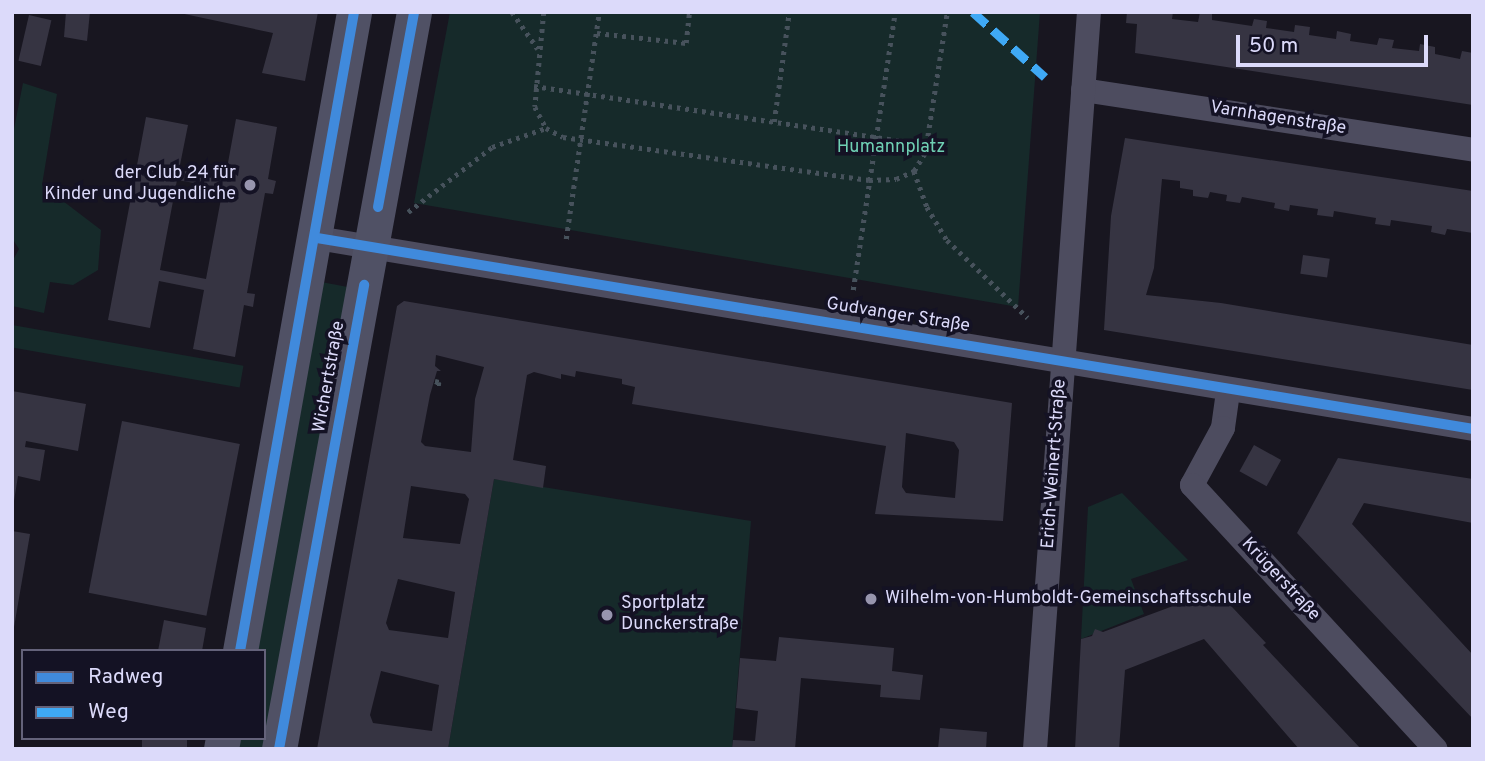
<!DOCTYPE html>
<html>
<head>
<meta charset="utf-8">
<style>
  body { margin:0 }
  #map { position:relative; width:1485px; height:761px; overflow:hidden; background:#181620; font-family:Overpass,sans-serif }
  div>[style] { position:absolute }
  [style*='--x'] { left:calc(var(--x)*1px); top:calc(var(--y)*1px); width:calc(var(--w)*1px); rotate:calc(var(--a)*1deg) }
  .green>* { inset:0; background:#162a2a; transform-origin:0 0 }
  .building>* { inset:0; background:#363442; transform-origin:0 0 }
  .path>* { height:4.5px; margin-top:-2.25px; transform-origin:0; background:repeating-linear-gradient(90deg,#47525c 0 3.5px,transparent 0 8.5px) }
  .street>* { height:24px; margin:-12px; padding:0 12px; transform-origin:12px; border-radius:12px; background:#4d4c5f }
  .secondary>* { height:35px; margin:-17.5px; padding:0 17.5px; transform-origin:17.5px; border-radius:17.5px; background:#505165 }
  .quiet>* { height:9px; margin-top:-4.5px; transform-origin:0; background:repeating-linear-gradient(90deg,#3fa9f5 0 18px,transparent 0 27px) }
  .cycleway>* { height:10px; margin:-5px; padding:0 5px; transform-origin:5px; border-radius:5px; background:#408adc }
  .dots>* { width:19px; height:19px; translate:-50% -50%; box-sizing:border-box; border:4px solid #141224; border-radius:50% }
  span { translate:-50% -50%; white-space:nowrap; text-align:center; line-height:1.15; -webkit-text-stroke:7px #141224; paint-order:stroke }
  .street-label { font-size:18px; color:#dcdafa }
  .park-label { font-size:18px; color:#6fd0b4 }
  .poi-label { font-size:18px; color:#dcdafa }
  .right { translate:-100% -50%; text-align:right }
  .left { translate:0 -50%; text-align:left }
  .frame { position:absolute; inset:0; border:14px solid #dcdafa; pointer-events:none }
  .legend { position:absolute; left:21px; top:649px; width:245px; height:91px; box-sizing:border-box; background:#141224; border:2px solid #64627a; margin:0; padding:9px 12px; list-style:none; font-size:21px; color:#dcdafa }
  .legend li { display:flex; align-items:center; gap:14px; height:35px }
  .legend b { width:35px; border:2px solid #64627a }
  .scale { position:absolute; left:1236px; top:35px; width:192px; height:32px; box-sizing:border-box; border:4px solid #dcdafa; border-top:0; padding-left:9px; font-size:21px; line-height:24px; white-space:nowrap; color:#dcdafa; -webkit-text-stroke:5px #141224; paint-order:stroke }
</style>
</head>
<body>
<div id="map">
  <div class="green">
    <i style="clip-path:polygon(450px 12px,1040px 12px,1018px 307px,414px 203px)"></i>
    <i style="clip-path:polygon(23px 83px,57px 94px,42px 185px,101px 230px,98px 270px,73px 285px,50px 282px,44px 313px,12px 306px,12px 262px,19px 249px,12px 238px,12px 139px)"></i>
    <i style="clip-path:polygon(316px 281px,353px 288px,269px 749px,230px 749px,232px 738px,264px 738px,264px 651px,248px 651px)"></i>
    <i style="left:12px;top:325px;width:235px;height:22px;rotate:10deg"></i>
    <i style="clip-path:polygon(494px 479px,751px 521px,732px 749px,448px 749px)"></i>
    <i style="clip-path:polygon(1122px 493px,1188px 560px,1131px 579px,1144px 614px,1081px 639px,1088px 507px)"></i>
  </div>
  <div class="building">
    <i style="clip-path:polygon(66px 12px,90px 12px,87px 41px,64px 37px)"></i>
    <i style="clip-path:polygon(175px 12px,318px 12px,305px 81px,262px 73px,273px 33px)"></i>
    <i style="clip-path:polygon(1127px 12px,1173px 12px,1172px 19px,1198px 22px,1200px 12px,1212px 12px,1212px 20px,1252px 26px,1254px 19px,1267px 21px,1266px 28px,1294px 32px,1295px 25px,1310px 27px,1309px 35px,1336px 39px,1337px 31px,1351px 34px,1350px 41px,1377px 45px,1379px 38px,1394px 40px,1392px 48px,1419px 51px,1420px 44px,1435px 47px,1435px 54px,1460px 59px,1462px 51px,1473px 53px,1473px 105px,1135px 53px,1137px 24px,1126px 23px)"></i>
    <i style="left:29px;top:15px;width:23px;height:47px;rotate:13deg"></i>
    <i style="clip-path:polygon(evenodd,146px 117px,188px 125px,179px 170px,225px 179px,236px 119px,277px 127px,268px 179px,276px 181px,273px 194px,265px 193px,247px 293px,255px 294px,253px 307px,244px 305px,235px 357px,193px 349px,204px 290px,159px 281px,150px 328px,108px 320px,146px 117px,177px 180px,223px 188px,206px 279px,160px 270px,177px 180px)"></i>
    <i style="clip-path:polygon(1125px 138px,1473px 191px,1473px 233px,1447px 229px,1445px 235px,1431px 232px,1432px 226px,1391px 220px,1390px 226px,1375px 224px,1376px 218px,1334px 211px,1333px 217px,1317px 215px,1318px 209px,1290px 205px,1289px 211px,1274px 208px,1275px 203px,1242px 197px,1240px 203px,1226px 201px,1227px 195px,1210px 192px,1208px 198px,1193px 196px,1193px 190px,1180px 188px,1180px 181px,1162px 179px,1154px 268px,1146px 295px,1221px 303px,1473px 345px,1473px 390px,1104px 330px,1111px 216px)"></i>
    <i style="left:1303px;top:255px;width:27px;height:19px;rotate:8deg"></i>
    <i style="clip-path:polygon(evenodd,404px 301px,1012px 403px,1003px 521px,875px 514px,886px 446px,632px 404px,635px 387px,622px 384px,622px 379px,576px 371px,575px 377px,561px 374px,561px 379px,534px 372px,527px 375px,513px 460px,546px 466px,543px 488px,494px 479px,448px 749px,317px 749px,397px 306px,404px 301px,436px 355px,484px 367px,475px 399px,471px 452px,425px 446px,421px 442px,430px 395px,437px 371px,441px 371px,435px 366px,436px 355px,404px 301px,906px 433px,954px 442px,959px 450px,955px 498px,906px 493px,902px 487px,906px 433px,404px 301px,411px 486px,465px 494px,469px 499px,460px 544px,403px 538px,411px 486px,404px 301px,398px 579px,455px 592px,448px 638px,389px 630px,386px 623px,398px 579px,404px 301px,381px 671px,439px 685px,432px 731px,373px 723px,370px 715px,381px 671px)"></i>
    <i style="clip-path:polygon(12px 391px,86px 404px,78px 451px,26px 441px,25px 447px,45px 450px,40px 481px,18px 476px,14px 501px)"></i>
    <i style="left:122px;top:421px;width:120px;height:175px;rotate:11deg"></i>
    <i style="left:1254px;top:445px;width:31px;height:30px;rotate:29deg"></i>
    <i style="clip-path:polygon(1338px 458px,1473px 479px,1473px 523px,1364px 503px,1352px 524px,1473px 655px,1473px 719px,1297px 533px)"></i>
    <i style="clip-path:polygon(12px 531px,30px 534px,13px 633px,12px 633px)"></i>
    <i style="clip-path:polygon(1216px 590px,1266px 643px,1263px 645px,1361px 749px,1299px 749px,1204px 639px,1125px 670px,1119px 749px,1075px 749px,1081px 639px,1092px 636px,1095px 629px,1103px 632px,1192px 599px,1196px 592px,1204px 595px)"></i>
    <i style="clip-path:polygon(164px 620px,206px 628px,202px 651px,158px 651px)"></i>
    <i style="clip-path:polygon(779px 637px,894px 648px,892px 671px,923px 675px,920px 700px,880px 697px,881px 685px,801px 678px,795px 749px,732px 749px,733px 740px,755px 741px,758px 711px,736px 708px,740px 658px,776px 661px)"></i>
    <i style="clip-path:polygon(940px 728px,987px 732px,986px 749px,938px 749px)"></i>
    <i style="left:142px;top:738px;width:45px;height:11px"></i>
  </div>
  <div class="path">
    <i style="--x:512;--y:12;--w:45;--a:54.9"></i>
    <i style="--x:544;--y:12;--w:95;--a:95.4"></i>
    <i style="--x:535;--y:107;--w:24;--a:62"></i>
    <i style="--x:546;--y:128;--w:19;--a:28"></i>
    <i style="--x:563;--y:137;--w:309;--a:8"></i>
    <i style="--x:869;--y:180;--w:27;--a:-2"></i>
    <i style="--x:896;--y:179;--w:20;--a:-24"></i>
    <i style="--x:914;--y:171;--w:21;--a:-59"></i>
    <i style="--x:925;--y:153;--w:143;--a:-81.1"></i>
    <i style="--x:597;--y:33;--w:90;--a:6.4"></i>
    <i style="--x:686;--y:43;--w:31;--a:-84"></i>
    <i style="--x:534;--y:86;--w:397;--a:8.5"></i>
    <i style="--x:774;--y:122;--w:111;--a:-82.2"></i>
    <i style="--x:914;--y:171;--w:38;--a:70"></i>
    <i style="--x:927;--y:207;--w:39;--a:59"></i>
    <i style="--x:947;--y:240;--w:112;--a:43.9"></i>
    <i style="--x:408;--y:212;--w:106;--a:-37.7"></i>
    <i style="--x:492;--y:147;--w:57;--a:-19.4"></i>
    <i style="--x:566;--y:239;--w:229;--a:-81.7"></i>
    <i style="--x:853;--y:290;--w:281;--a:-81.4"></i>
    <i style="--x:435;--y:381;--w:4;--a:14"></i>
    <i style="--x:439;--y:382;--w:8;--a:97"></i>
  </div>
  <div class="street">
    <i style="--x:1083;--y:90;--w:395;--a:8.7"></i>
    <i style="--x:317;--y:238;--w:1172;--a:9.38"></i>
    <i style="--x:1228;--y:392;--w:36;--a:98"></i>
    <i style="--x:1223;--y:428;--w:65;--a:118.5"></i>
    <i style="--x:1192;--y:485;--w:359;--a:47.3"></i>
    <i style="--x:1035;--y:749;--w:739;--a:-85.81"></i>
  </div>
  <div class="secondary">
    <i style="--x:240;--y:651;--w:649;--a:-79.88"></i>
    <i style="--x:221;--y:749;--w:11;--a:-80"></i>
    <i style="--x:279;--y:749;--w:749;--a:-79.62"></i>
  </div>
  <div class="quiet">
    <i style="--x:973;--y:12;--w:97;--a:42.1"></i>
  </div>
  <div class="cycleway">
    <i style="--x:378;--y:207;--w:198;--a:-79.5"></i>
    <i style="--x:317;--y:238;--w:1172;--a:9.38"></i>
    <i style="--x:240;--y:651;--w:649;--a:-79.88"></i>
    <i style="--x:279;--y:749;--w:472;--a:-79.6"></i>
  </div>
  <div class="dots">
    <i style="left:250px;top:185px;background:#9795ae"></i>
    <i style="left:871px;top:599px;background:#9795ae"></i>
    <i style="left:607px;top:615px;background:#9795ae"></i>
  </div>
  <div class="street-label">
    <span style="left:1278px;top:119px;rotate:9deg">Varnhagenstraße</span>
    <span style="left:898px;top:316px;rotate:9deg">Gudvanger Straße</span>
    <span style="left:330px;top:377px;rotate:-80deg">Wichertstraße</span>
    <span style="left:1055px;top:464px;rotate:-86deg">Erich-Weinert-Straße</span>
    <span style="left:1280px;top:580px;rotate:47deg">Krügerstraße</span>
  </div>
  <div class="park-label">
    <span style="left:891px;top:148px">Humannplatz</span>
  </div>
  <div class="poi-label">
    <span class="right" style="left:236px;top:185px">der Club 24 für<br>Kinder und Jugendliche</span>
    <span class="left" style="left:885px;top:599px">Wilhelm-von-Humboldt-Gemeinschaftsschule</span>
    <span class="left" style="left:621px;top:615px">Sportplatz<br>Dunckerstraße</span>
  </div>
  <div class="frame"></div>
  <ul class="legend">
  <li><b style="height:9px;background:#408adc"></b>Radweg</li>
  <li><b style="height:9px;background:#3fa9f5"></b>Weg</li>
  </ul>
  <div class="scale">50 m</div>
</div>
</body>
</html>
